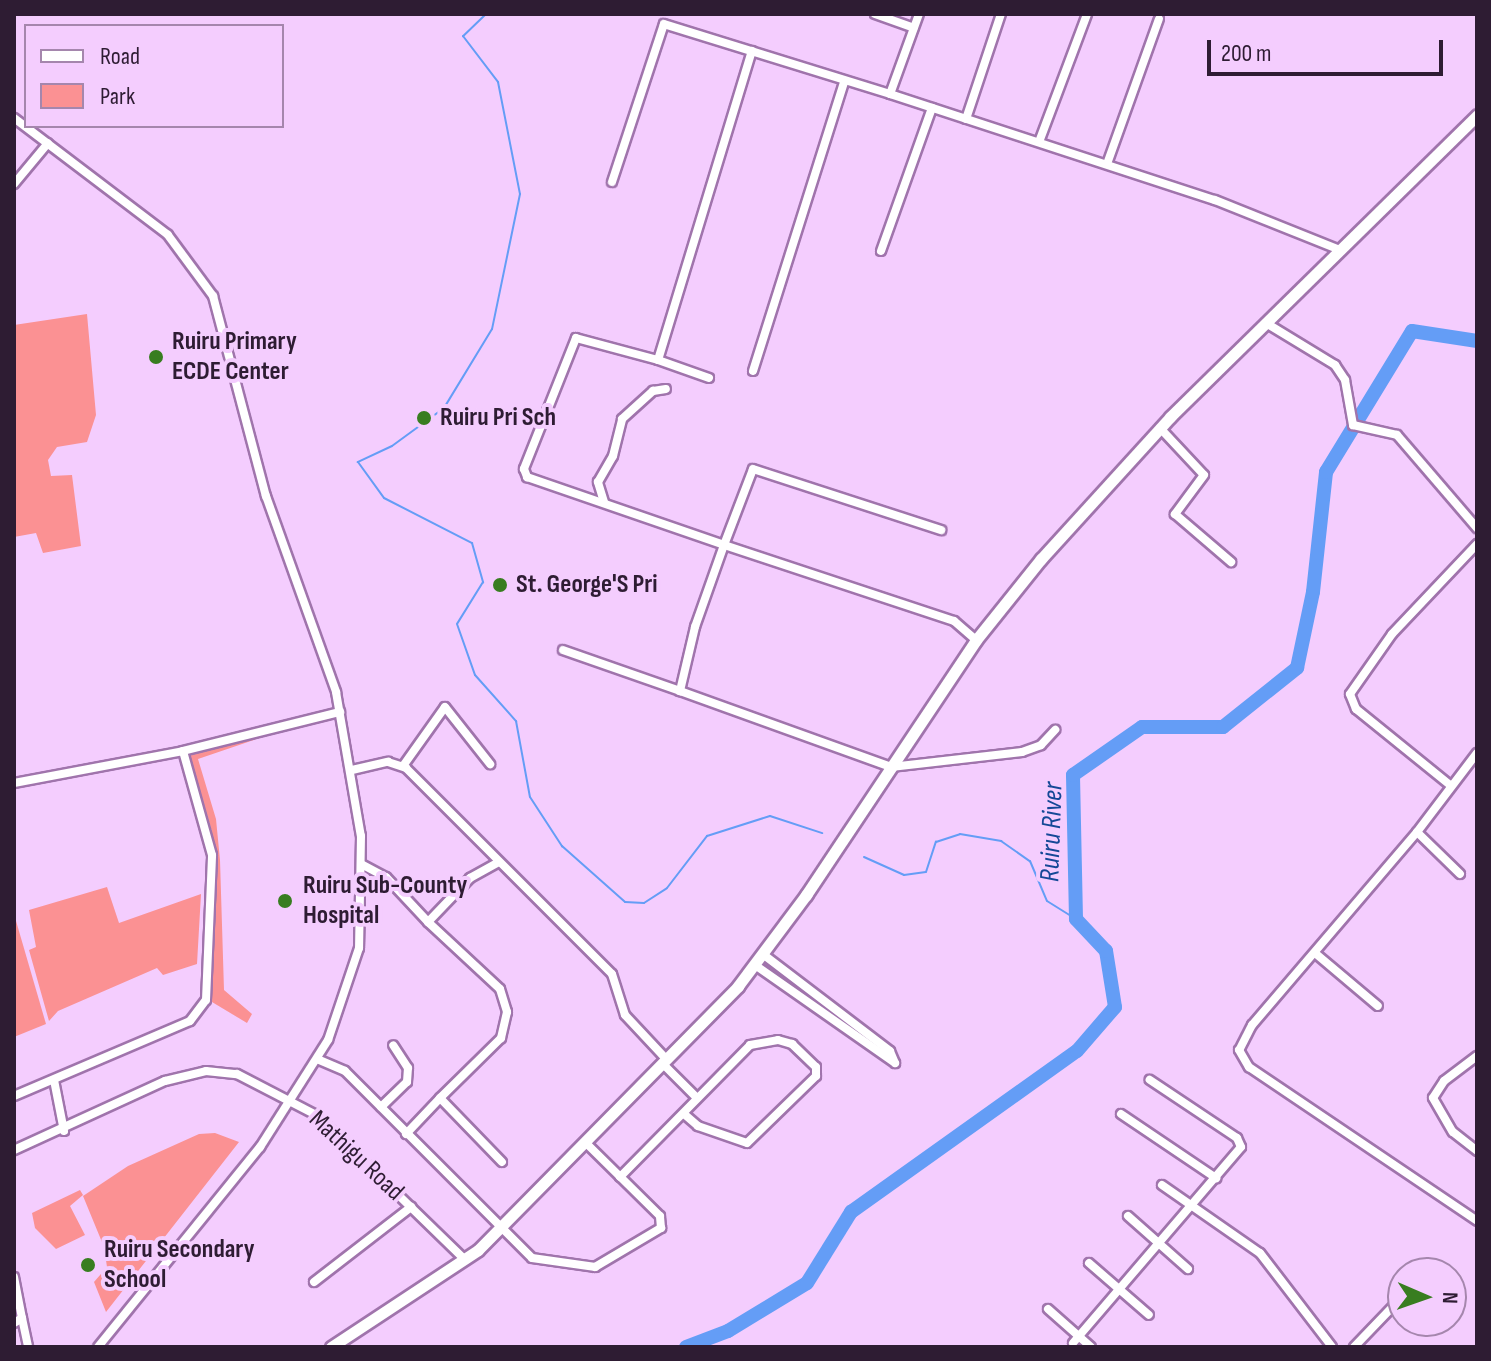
<!DOCTYPE html>
<html>
<head>
<meta charset="utf-8">
<style>
  body { margin:0 }
  #map { position:relative; width:1491px; height:1361px; overflow:hidden; background:#f4cdfe; font-family:"Sofia Sans Condensed",sans-serif }
  div>[style] { position:absolute }
  [style*='--x'] { left:calc(var(--x)*1px); top:calc(var(--y)*1px); width:calc(var(--w)*1px); rotate:calc(var(--a)*1deg) }
  .green>* { inset:0; background:#fb9193 }
  .stream>* { height:2px; margin:-1px; padding:0 1px; transform-origin:1px; border-radius:1px; background:#649df6 }
  .river>* { height:14px; margin:-7px; padding:0 7px; transform-origin:7px; border-radius:7px; background:#649df6 }
  .roads { filter:drop-shadow(2px 0 #a074ac) drop-shadow(-2px 0 #a074ac) drop-shadow(0 2px #a074ac) drop-shadow(0 -2px #a074ac) }
  .minor>* { height:8px; margin:-4px; padding:0 4px; transform-origin:4px; border-radius:4px; background:#fff }
  .secondary>* { height:11px; margin:-5.5px; padding:0 5.5px; transform-origin:5.5px; border-radius:5.5px; background:#fff }
  .dots>* { width:22px; height:22px; translate:-50% -50%; box-sizing:border-box; border:4px solid #f4cdfe; border-radius:50% }
  span { translate:-50% -50%; white-space:nowrap; text-align:center; line-height:1.15; -webkit-text-stroke:8px #f4cdfe; paint-order:stroke }
  .poi-label { font-size:26px; color:#2e1c33; font-weight:700 }
  .left { translate:0 -50%; text-align:left }
  .street-label { font-size:26px; color:#2e1c33 }
  .water-label { font-size:28px; color:#144897; font-style:italic }
  .frame { position:absolute; inset:0; border:16px solid #2e1c33; pointer-events:none }
  .legend { position:absolute; left:24px; top:24px; width:260px; height:104px; box-sizing:border-box; background:#f4cdfe; border:2px solid #a586ad; margin:0; padding:10px 14px; list-style:none; font-size:24px; color:#2e1c33 }
  .legend li { display:flex; align-items:center; gap:16px; height:40px }
  .legend b { width:40px; border:2px solid #a586ad }
  .north { position:absolute; left:1387px; top:1257px; width:80px; height:80px; box-sizing:border-box; background:#f4cdfe; border:2px solid #a586ad; border-radius:50%; rotate:92deg; font-size:22px; font-weight:700; line-height:32px; text-align:center; color:#2e1c33 }
  .north::after { content:''; display:block; margin:auto; width:28px; height:36px; background:#387d20; clip-path:polygon(50% 0,100% 100%,50% 72%,0 100%) }
  .scale { position:absolute; left:1207px; top:40px; width:236px; height:36px; box-sizing:border-box; border:4px solid #2e1c33; border-top:0; padding-left:10px; font-size:24px; line-height:28px; white-space:nowrap; color:#2e1c33; -webkit-text-stroke:6px #f4cdfe; paint-order:stroke }
</style>
</head>
<body>
<div id="map">
  <div class="green">
    <i style="clip-path:polygon(87px 314px,96px 415px,87px 442px,57px 447px,48px 460px,51px 476px,72px 475px,81px 546px,43px 553px,36px 533px,14px 537px,14px 325px)"></i>
    <i style="clip-path:polygon(277px 732px,198px 759px,216px 819px,220px 860px,224px 990px,252px 1014px,247px 1023px,212px 1002px,212px 832px,190px 756px,199px 750px)"></i>
    <i style="clip-path:polygon(107px 887px,119px 923px,201px 894px,197px 964px,163px 975px,157px 968px,58px 1011px,49px 1021px,29px 950px,36px 947px,29px 910px)"></i>
    <i style="clip-path:polygon(14px 914px,46px 1024px,14px 1037px)"></i>
    <i style="clip-path:polygon(215px 1133px,239px 1142px,106px 1312px,94px 1282px,107px 1267px,104px 1247px,83px 1196px,128px 1166px,199px 1134px)"></i>
    <i style="clip-path:polygon(80px 1190px,83px 1195px,70px 1206px,85px 1235px,56px 1249px,35px 1228px,32px 1213px)"></i>
  </div>
  <div class="stream">
    <i style="--x:486;--y:14;--w:32;--a:136"></i>
    <i style="--x:463;--y:36;--w:58;--a:52.7"></i>
    <i style="--x:498;--y:82;--w:114;--a:78.9"></i>
    <i style="--x:520;--y:194;--w:138;--a:101.7"></i>
    <i style="--x:492;--y:329;--w:92;--a:121.3"></i>
    <i style="--x:444;--y:408;--w:64;--a:143.8"></i>
    <i style="--x:392;--y:446;--w:38;--a:155"></i>
    <i style="--x:358;--y:462;--w:44;--a:54.2"></i>
    <i style="--x:384;--y:498;--w:99;--a:27.1"></i>
    <i style="--x:472;--y:543;--w:41;--a:74.2"></i>
    <i style="--x:483;--y:582;--w:49;--a:121.8"></i>
    <i style="--x:457;--y:624;--w:54;--a:70.6"></i>
    <i style="--x:475;--y:675;--w:62;--a:48.3"></i>
    <i style="--x:516;--y:721;--w:77;--a:79.6"></i>
    <i style="--x:530;--y:797;--w:59;--a:56.9"></i>
    <i style="--x:562;--y:846;--w:84;--a:41.6"></i>
    <i style="--x:625;--y:902;--w:19;--a:3"></i>
    <i style="--x:644;--y:903;--w:27;--a:-33"></i>
    <i style="--x:667;--y:888;--w:66;--a:-52.4"></i>
    <i style="--x:707;--y:836;--w:66;--a:-17.6"></i>
    <i style="--x:770;--y:816;--w:55;--a:18.1"></i>
    <i style="--x:864;--y:857;--w:44;--a:24.2"></i>
    <i style="--x:904;--y:875;--w:22;--a:-8"></i>
    <i style="--x:926;--y:872;--w:32;--a:-72"></i>
    <i style="--x:936;--y:842;--w:25;--a:-18"></i>
    <i style="--x:960;--y:834;--w:42;--a:9.7"></i>
    <i style="--x:1001;--y:841;--w:35;--a:35"></i>
    <i style="--x:1030;--y:861;--w:43;--a:67"></i>
    <i style="--x:1047;--y:901;--w:34;--a:32"></i>
  </div>
  <div class="river">
    <i style="--x:686;--y:1347;--w:45;--a:-20.9"></i>
    <i style="--x:728;--y:1331;--w:92;--a:-31.3"></i>
    <i style="--x:807;--y:1283;--w:84;--a:-58.2"></i>
    <i style="--x:851;--y:1212;--w:277;--a:-35.5"></i>
    <i style="--x:1077;--y:1051;--w:58;--a:-49.2"></i>
    <i style="--x:1115;--y:1007;--w:57;--a:-99.1"></i>
    <i style="--x:1106;--y:951;--w:44;--a:-133.2"></i>
    <i style="--x:1076;--y:919;--w:144;--a:-91.2"></i>
    <i style="--x:1073;--y:775;--w:84;--a:-34.8"></i>
    <i style="--x:1142;--y:727;--w:81;--a:0"></i>
    <i style="--x:1223;--y:727;--w:95;--a:-38.6"></i>
    <i style="--x:1297;--y:668;--w:78;--a:-78.1"></i>
    <i style="--x:1313;--y:592;--w:121;--a:-83.8"></i>
    <i style="--x:1326;--y:472;--w:165;--a:-58.6"></i>
    <i style="--x:1412;--y:331;--w:66;--a:8.7"></i>
  </div>
  <div class="roads">
    <div class="minor">
      <i style="--x:875;--y:14;--w:41;--a:19.7"></i>
      <i style="--x:919;--y:14;--w:85;--a:109.9"></i>
      <i style="--x:890;--y:94;--w:342;--a:18.1"></i>
      <i style="--x:1215;--y:200;--w:135;--a:21.8"></i>
      <i style="--x:14;--y:118;--w:193;--a:37.2"></i>
      <i style="--x:168;--y:235;--w:76;--a:53.6"></i>
      <i style="--x:213;--y:296;--w:207;--a:75.2"></i>
      <i style="--x:266;--y:496;--w:208;--a:70.3"></i>
      <i style="--x:336;--y:692;--w:146;--a:80.2"></i>
      <i style="--x:361;--y:836;--w:112;--a:91"></i>
      <i style="--x:359;--y:948;--w:97;--a:108.6"></i>
      <i style="--x:328;--y:1040;--w:127;--a:122.4"></i>
      <i style="--x:260;--y:1147;--w:257;--a:129"></i>
      <i style="--x:966;--y:119;--w:111;--a:-71.6"></i>
      <i style="--x:1039;--y:142;--w:137;--a:-69.4"></i>
      <i style="--x:1107;--y:164;--w:154;--a:-70.3"></i>
      <i style="--x:612;--y:182;--w:166;--a:-71.8"></i>
      <i style="--x:664;--y:24;--w:237;--a:17.2"></i>
      <i style="--x:14;--y:184;--w:53;--a:-50.3"></i>
      <i style="--x:881;--y:251;--w:152;--a:-70.4"></i>
      <i style="--x:1266;--y:323;--w:81;--a:31.3"></i>
      <i style="--x:1335;--y:365;--w:18;--a:56"></i>
      <i style="--x:1345;--y:380;--w:46;--a:79.9"></i>
      <i style="--x:1353;--y:425;--w:45;--a:12.8"></i>
      <i style="--x:1397;--y:435;--w:123;--a:49.3"></i>
      <i style="--x:658;--y:360;--w:85;--a:-165"></i>
      <i style="--x:576;--y:338;--w:141;--a:111.7"></i>
      <i style="--x:524;--y:469;--w:9;--a:69"></i>
      <i style="--x:527;--y:477;--w:208;--a:19"></i>
      <i style="--x:724;--y:545;--w:81;--a:-69.1"></i>
      <i style="--x:753;--y:469;--w:198;--a:18"></i>
      <i style="--x:753;--y:371;--w:303;--a:-72.5"></i>
      <i style="--x:709;--y:378;--w:54;--a:-160.6"></i>
      <i style="--x:658;--y:360;--w:323;--a:-73.1"></i>
      <i style="--x:1160;--y:428;--w:64;--a:46.9"></i>
      <i style="--x:1204;--y:475;--w:49;--a:126.6"></i>
      <i style="--x:1175;--y:514;--w:74;--a:40.6"></i>
      <i style="--x:604;--y:502;--w:21;--a:-107"></i>
      <i style="--x:598;--y:482;--w:30;--a:-60"></i>
      <i style="--x:613;--y:456;--w:38;--a:-76"></i>
      <i style="--x:622;--y:419;--w:42;--a:-42.1"></i>
      <i style="--x:653;--y:391;--w:13;--a:-9"></i>
      <i style="--x:976;--y:640;--w:29;--a:-139"></i>
      <i style="--x:954;--y:621;--w:242;--a:-161.7"></i>
      <i style="--x:724;--y:545;--w:87;--a:109.5"></i>
      <i style="--x:695;--y:627;--w:66;--a:103.2"></i>
      <i style="--x:680;--y:691;--w:224;--a:19.8"></i>
      <i style="--x:891;--y:767;--w:132;--a:-6.5"></i>
      <i style="--x:1022;--y:752;--w:20;--a:-20"></i>
      <i style="--x:1041;--y:745;--w:21;--a:-47"></i>
      <i style="--x:563;--y:650;--w:124;--a:19.3"></i>
      <i style="--x:1477;--y:753;--w:99;--a:127.2"></i>
      <i style="--x:1417;--y:832;--w:254;--a:130.5"></i>
      <i style="--x:1252;--y:1025;--w:28;--a:117"></i>
      <i style="--x:1239;--y:1050;--w:20;--a:60"></i>
      <i style="--x:1249;--y:1067;--w:275;--a:34"></i>
      <i style="--x:403;--y:766;--w:72;--a:-54.6"></i>
      <i style="--x:445;--y:707;--w:73;--a:51.7"></i>
      <i style="--x:352;--y:770;--w:37;--a:-13"></i>
      <i style="--x:388;--y:762;--w:19;--a:18"></i>
      <i style="--x:406;--y:768;--w:291;--a:45"></i>
      <i style="--x:612;--y:974;--w:43;--a:72.4"></i>
      <i style="--x:625;--y:1015;--w:62;--a:47"></i>
      <i style="--x:14;--y:783;--w:172;--a:-10.7"></i>
      <i style="--x:183;--y:751;--w:162;--a:-14"></i>
      <i style="--x:1450;--y:785;--w:121;--a:-141"></i>
      <i style="--x:1356;--y:709;--w:16;--a:-112"></i>
      <i style="--x:1350;--y:694;--w:73;--a:-55"></i>
      <i style="--x:1392;--y:634;--w:124;--a:-46.6"></i>
      <i style="--x:1417;--y:832;--w:60;--a:44.3"></i>
      <i style="--x:363;--y:865;--w:26;--a:28"></i>
      <i style="--x:386;--y:877;--w:62;--a:47"></i>
      <i style="--x:428;--y:922;--w:61;--a:-46.3"></i>
      <i style="--x:470;--y:878;--w:33;--a:-29"></i>
      <i style="--x:428;--y:922;--w:98;--a:42.9"></i>
      <i style="--x:500;--y:989;--w:24;--a:73"></i>
      <i style="--x:507;--y:1012;--w:27;--a:103"></i>
      <i style="--x:501;--y:1038;--w:86;--a:135.5"></i>
      <i style="--x:1315;--y:953;--w:82;--a:40.1"></i>
      <i style="--x:755;--y:965;--w:171;--a:35"></i>
      <i style="--x:895;--y:1063;--w:13;--a:-113"></i>
      <i style="--x:890;--y:1051;--w:158;--a:-142.7"></i>
      <i style="--x:1477;--y:1056;--w:41;--a:142.9"></i>
      <i style="--x:1444;--y:1081;--w:20;--a:123"></i>
      <i style="--x:1433;--y:1098;--w:39;--a:60"></i>
      <i style="--x:1453;--y:1132;--w:31;--a:38"></i>
      <i style="--x:317;--y:1059;--w:30;--a:23"></i>
      <i style="--x:345;--y:1071;--w:264;--a:45"></i>
      <i style="--x:532;--y:1258;--w:64;--a:8.1"></i>
      <i style="--x:595;--y:1267;--w:77;--a:-30.6"></i>
      <i style="--x:661;--y:1228;--w:12;--a:-95"></i>
      <i style="--x:660;--y:1216;--w:105;--a:-135.4"></i>
      <i style="--x:663;--y:1064;--w:48;--a:45"></i>
      <i style="--x:54;--y:1080;--w:52;--a:78.9"></i>
      <i style="--x:14;--y:1096;--w:191;--a:-23.1"></i>
      <i style="--x:190;--y:1021;--w:26;--a:-53"></i>
      <i style="--x:206;--y:1000;--w:145;--a:-87.6"></i>
      <i style="--x:212;--y:855;--w:108;--a:-105.6"></i>
      <i style="--x:381;--y:1107;--w:36;--a:-44"></i>
      <i style="--x:407;--y:1082;--w:14;--a:-86"></i>
      <i style="--x:408;--y:1068;--w:27;--a:-123"></i>
      <i style="--x:1121;--y:1114;--w:115;--a:34"></i>
      <i style="--x:406;--y:1134;--w:50;--a:-46.6"></i>
      <i style="--x:440;--y:1098;--w:89;--a:45.9"></i>
      <i style="--x:14;--y:1150;--w:166;--a:-24.6"></i>
      <i style="--x:165;--y:1081;--w:42;--a:-13.7"></i>
      <i style="--x:206;--y:1071;--w:31;--a:6"></i>
      <i style="--x:237;--y:1074;--w:89;--a:27.4"></i>
      <i style="--x:316;--y:1115;--w:204;--a:44.2"></i>
      <i style="--x:620;--y:1177;--w:185;--a:-45.4"></i>
      <i style="--x:750;--y:1045;--w:28;--a:-10"></i>
      <i style="--x:778;--y:1040;--w:15;--a:16"></i>
      <i style="--x:792;--y:1044;--w:33;--a:44"></i>
      <i style="--x:816;--y:1067;--w:9;--a:90"></i>
      <i style="--x:816;--y:1076;--w:96;--a:135.8"></i>
      <i style="--x:747;--y:1143;--w:52;--a:-160.9"></i>
      <i style="--x:698;--y:1126;--w:18;--a:-139"></i>
      <i style="--x:1162;--y:1185;--w:119;--a:34.8"></i>
      <i style="--x:1260;--y:1253;--w:118;--a:52.5"></i>
      <i style="--x:1128;--y:1216;--w:80;--a:41.5"></i>
      <i style="--x:1089;--y:1263;--w:79;--a:40.9"></i>
      <i style="--x:14;--y:1277;--w:42;--a:79"></i>
      <i style="--x:22;--y:1318;--w:9;--a:148"></i>
      <i style="--x:314;--y:1282;--w:123;--a:-37.7"></i>
      <i style="--x:1048;--y:1309;--w:57;--a:41.5"></i>
      <i style="--x:22;--y:1318;--w:30;--a:78"></i>
      <i style="--x:1073;--y:1343;--w:258;--a:-49.4"></i>
      <i style="--x:1241;--y:1147;--w:10;--a:-114"></i>
      <i style="--x:1237;--y:1138;--w:105;--a:-146.3"></i>
      <i style="--x:1354;--y:1347;--w:69;--a:-46.2"></i>
    </div>
    <div class="secondary">
      <i style="--x:331;--y:1347;--w:176;--a:-33.4"></i>
      <i style="--x:478;--y:1250;--w:371;--a:-45.4"></i>
      <i style="--x:738;--y:986;--w:114;--a:-53.2"></i>
      <i style="--x:806;--y:895;--w:306;--a:-56.3"></i>
      <i style="--x:976;--y:640;--w:104;--a:-51.3"></i>
      <i style="--x:1041;--y:559;--w:192;--a:-47.7"></i>
      <i style="--x:1170;--y:417;--w:431;--a:-44.5"></i>
    </div>
  </div>
  <div class="dots">
    <i style="left:156px;top:357px;background:#387d20"></i>
    <i style="left:424px;top:418px;background:#387d20"></i>
    <i style="left:500px;top:585px;background:#387d20"></i>
    <i style="left:285px;top:901px;background:#387d20"></i>
    <i style="left:88px;top:1265px;background:#387d20"></i>
  </div>
  <div class="poi-label">
    <span class="left" style="left:172px;top:357px">Ruiru Primary<br>ECDE Center</span>
    <span class="left" style="left:440px;top:418px">Ruiru Pri Sch</span>
    <span class="left" style="left:516px;top:585px">St. George'S Pri</span>
    <span class="left" style="left:303px;top:901px">Ruiru Sub-County<br>Hospital</span>
    <span class="left" style="left:104px;top:1265px">Ruiru Secondary<br>School</span>
  </div>
  <div class="street-label">
    <span style="left:356px;top:1156px;rotate:43deg">Mathigu Road</span>
  </div>
  <div class="water-label">
    <span style="left:1052px;top:832px;rotate:-88deg">Ruiru River</span>
  </div>
  <div class="frame"></div>
  <ul class="legend">
  <li><b style="height:10px;background:#fff"></b>Road</li>
  <li><b style="height:22px;background:#fb9193"></b>Park</li>
  </ul>
  <div class="north">N</div>
  <div class="scale">200 m</div>
</div>
</body>
</html>
